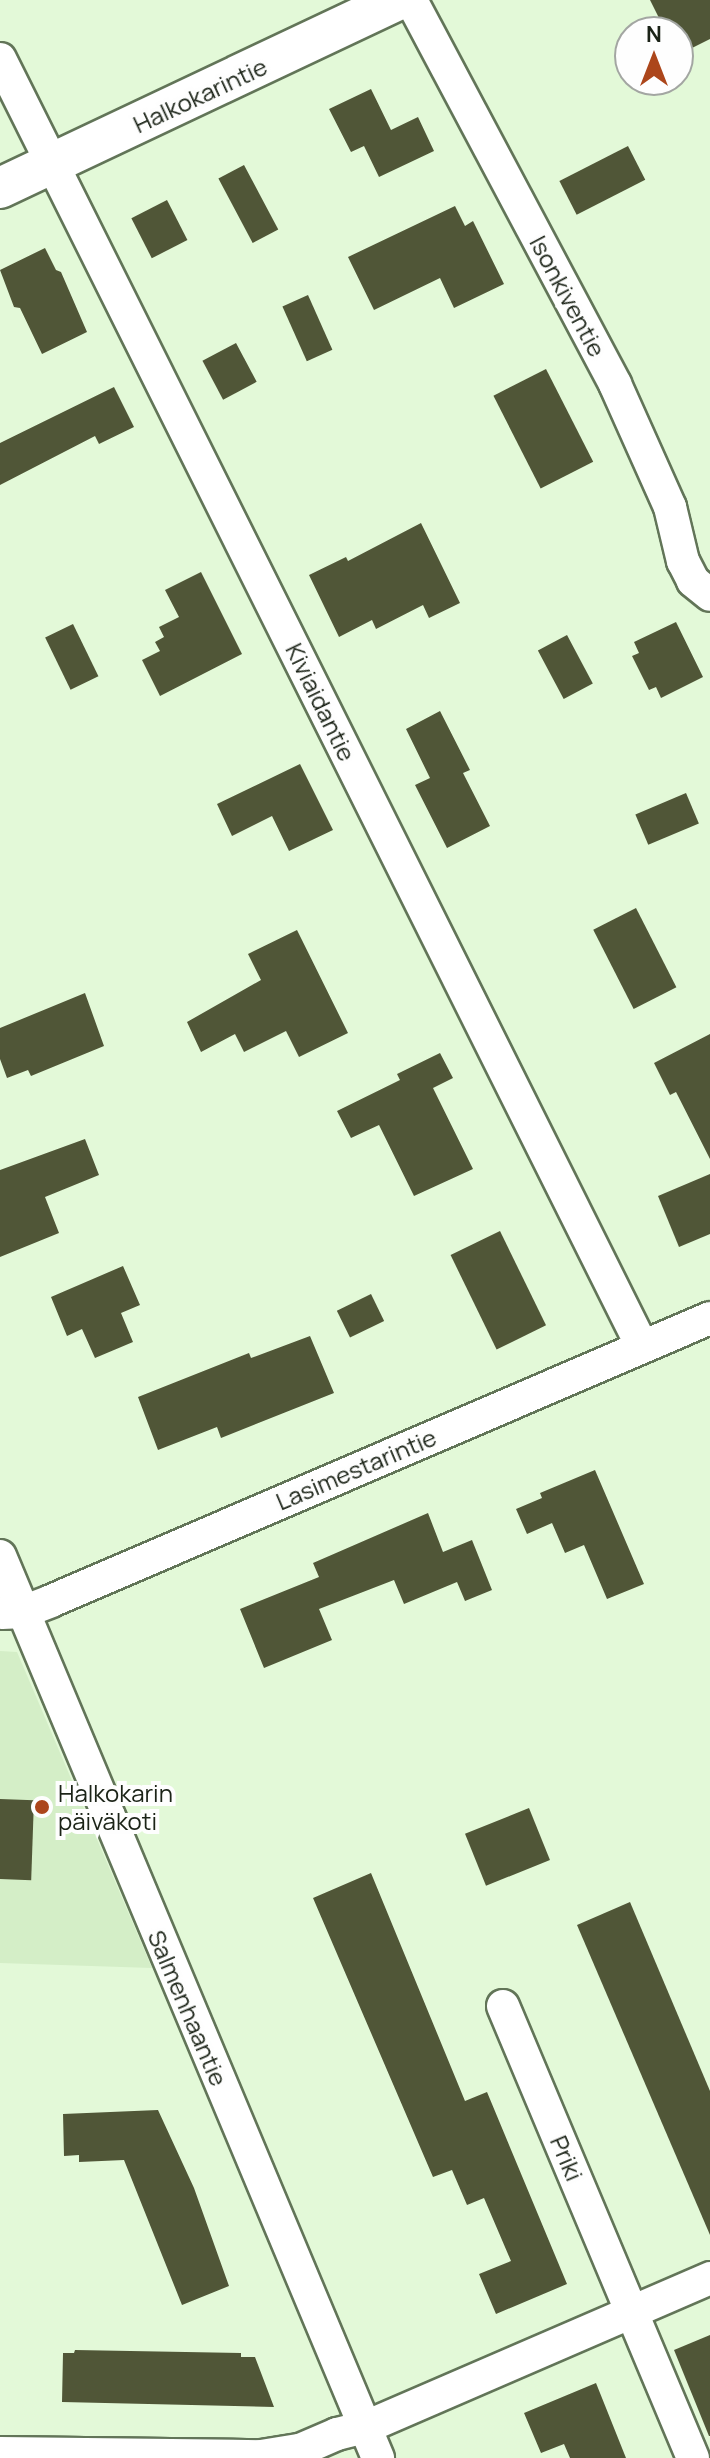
<!DOCTYPE html>
<html>
<head>
<meta charset="utf-8">
<style>
  body { margin:0 }
  #map { position:relative; width:710px; height:2458px; overflow:hidden; background:#e3f9d8; font-family:Manrope,sans-serif }
  div>[style] { position:absolute }
  [style*='--x'] { left:calc(var(--x)*1px); top:calc(var(--y)*1px); width:calc(var(--w)*1px); rotate:calc(var(--a)*1deg) }
  .built>* { inset:0; background:#d4eec7 }
  .building>* { inset:0; background:#505637; transform-origin:0 0 }
  .roads { filter:drop-shadow(2px 0 #627558) drop-shadow(-2px 0 #627558) drop-shadow(0 2px #627558) drop-shadow(0 -2px #627558) }
  .minor>* { height:32px; margin:-16px; padding:0 16px; transform-origin:16px; border-radius:16px; background:#fff }
  .tertiary>* { height:40px; margin:-20px; padding:0 20px; transform-origin:20px; border-radius:20px; background:#fff }
  .dots>* { width:22px; height:22px; translate:-50% -50%; box-sizing:border-box; border:4px solid #fefefe; border-radius:50% }
  span { translate:-50% -50%; white-space:nowrap; text-align:center; line-height:1.15; -webkit-text-stroke:8px #fefefe; paint-order:stroke }
  .street-label { font-size:24px; color:#1b2317 }
  .poi-label { font-size:24px; color:#1b2317 }
  .left { translate:0 -50%; text-align:left }
  .north { position:absolute; left:614px; top:16px; width:80px; height:80px; box-sizing:border-box; background:#fefefe; border:2px solid #a3a6a2; border-radius:50%; rotate:0deg; font-size:22px; font-weight:700; line-height:32px; text-align:center; color:#1b2317 }
  .north::after { content:''; display:block; margin:auto; width:28px; height:36px; background:#ac461b; clip-path:polygon(50% 0,100% 100%,50% 72%,0 100%) }
</style>
</head>
<body>
<div id="map">
  <div class="built">
    <i style="clip-path:polygon(0 1651px,17px 1652px,152px 1968px,0 1963px)"></i>
  </div>
  <div class="building">
    <i style="clip-path:polygon(650px 0,710px 0,710px 39px,678px 55px,678px 32px,666px 32px)"></i>
    <i style="clip-path:polygon(371px 89px,391px 130px,418px 117px,434px 151px,379px 177px,364px 146px,351px 152px,329px 109px)"></i>
    <i style="left:628px;top:146px;width:38px;height:77px;rotate:63deg"></i>
    <i style="left:244px;top:165px;width:73px;height:29px;rotate:62deg"></i>
    <i style="left:167px;top:200px;width:45px;height:40px;rotate:63deg"></i>
    <i style="clip-path:polygon(455px 206px,465px 226px,473px 221px,504px 284px,454px 308px,440px 278px,374px 310px,348px 257px)"></i>
    <i style="clip-path:polygon(45px 248px,56px 270px,61px 272px,87px 332px,42px 354px,20px 308px,14px 307px,0 270px)"></i>
    <i style="left:308px;top:295px;width:60px;height:28px;rotate:66deg"></i>
    <i style="left:236px;top:343px;width:44px;height:38px;rotate:62deg"></i>
    <i style="left:546px;top:369px;width:104px;height:59px;rotate:63deg"></i>
    <i style="clip-path:polygon(114px 387px,134px 427px,99px 444px,95px 436px,0 485px,0 443px)"></i>
    <i style="clip-path:polygon(421px 523px,460px 603px,429px 618px,423px 605px,376px 629px,372px 620px,339px 637px,309px 575px,346px 557px,348px 561px)"></i>
    <i style="clip-path:polygon(201px 572px,242px 654px,160px 696px,142px 660px,160px 651px,155px 642px,164px 637px,159px 627px,179px 617px,165px 590px)"></i>
    <i style="clip-path:polygon(676px 622px,703px 677px,661px 698px,656px 687px,649px 690px,632px 656px,639px 653px,634px 642px)"></i>
    <i style="left:73px;top:624px;width:58px;height:31px;rotate:64deg"></i>
    <i style="left:567px;top:635px;width:55px;height:33px;rotate:62deg"></i>
    <i style="clip-path:polygon(440px 711px,470px 770px,463px 773px,490px 826px,447px 848px,415px 785px,430px 778px,406px 729px)"></i>
    <i style="clip-path:polygon(300px 764px,333px 830px,289px 851px,272px 816px,232px 836px,217px 804px)"></i>
    <i style="left:686px;top:793px;width:33px;height:55px;rotate:67deg"></i>
    <i style="left:636px;top:908px;width:89px;height:48px;rotate:63deg"></i>
    <i style="clip-path:polygon(297px 930px,348px 1033px,299px 1057px,286px 1031px,244px 1052px,235px 1034px,201px 1052px,187px 1022px,261px 980px,248px 954px)"></i>
    <i style="clip-path:polygon(85px 993px,104px 1046px,31px 1076px,28px 1070px,7px 1078px,0 1059px,0 1028px)"></i>
    <i style="clip-path:polygon(710px 1034px,710px 1159px,676px 1092px,670px 1095px,654px 1063px)"></i>
    <i style="clip-path:polygon(440px 1053px,453px 1078px,433px 1088px,473px 1169px,414px 1196px,379px 1125px,351px 1138px,337px 1111px,400px 1080px,397px 1074px)"></i>
    <i style="clip-path:polygon(85px 1139px,99px 1175px,45px 1197px,59px 1233px,0 1257px,0 1170px)"></i>
    <i style="clip-path:polygon(710px 1174px,710px 1234px,679px 1247px,658px 1196px)"></i>
    <i style="left:500px;top:1231px;width:105px;height:55px;rotate:64deg"></i>
    <i style="clip-path:polygon(123px 1266px,140px 1305px,121px 1313px,133px 1342px,95px 1358px,82px 1329px,67px 1336px,51px 1297px)"></i>
    <i style="left:371px;top:1294px;width:30px;height:38px;rotate:64deg"></i>
    <i style="clip-path:polygon(310px 1336px,334px 1393px,221px 1438px,217px 1427px,158px 1450px,138px 1397px,249px 1353px,251px 1358px)"></i>
    <i style="clip-path:polygon(595px 1470px,644px 1584px,607px 1599px,584px 1545px,565px 1553px,552px 1523px,527px 1534px,516px 1509px,542px 1498px,540px 1493px)"></i>
    <i style="clip-path:polygon(428px 1513px,443px 1552px,472px 1540px,492px 1590px,465px 1601px,457px 1582px,404px 1604px,394px 1580px,319px 1609px,332px 1640px,264px 1668px,240px 1609px,319px 1577px,313px 1563px)"></i>
    <i style="left:0;top:1799px;width:34px;height:80px;rotate:2deg"></i>
    <i style="left:529px;top:1808px;width:56px;height:69px;rotate:68deg"></i>
    <i style="clip-path:polygon(371px 1873px,465px 2101px,487px 2092px,567px 2284px,496px 2314px,479px 2274px,511px 2261px,484px 2198px,467px 2205px,452px 2170px,433px 2177px,313px 1898px)"></i>
    <i style="clip-path:polygon(630px 1902px,710px 2091px,710px 2235px,577px 1925px)"></i>
    <i style="clip-path:polygon(158px 2110px,194px 2188px,229px 2286px,182px 2305px,124px 2160px,79px 2162px,79px 2155px,64px 2156px,63px 2114px)"></i>
    <i style="clip-path:polygon(710px 2335px,710px 2436px,709px 2436px,674px 2350px)"></i>
    <i style="clip-path:polygon(75px 2350px,241px 2353px,241px 2357px,255px 2357px,274px 2407px,62px 2402px,63px 2353px,74px 2353px)"></i>
    <i style="clip-path:polygon(596px 2383px,626px 2458px,570px 2458px,564px 2444px,541px 2453px,524px 2413px)"></i>
  </div>
  <div class="roads">
    <div class="minor">
      <i style="--x:411;--y:0;--w:435;--a:62"></i>
      <i style="--x:615;--y:384;--w:135;--a:65.9"></i>
      <i style="--x:670;--y:507;--w:56;--a:76.5"></i>
      <i style="--x:683;--y:561;--w:22;--a:63"></i>
      <i style="--x:693;--y:581;--w:22;--a:39"></i>
      <i style="--x:0;--y:59;--w:1438;--a:63.49"></i>
      <i style="--x:0;--y:1556;--w:978;--a:67.26"></i>
      <i style="--x:2;--y:1613;--w:21;--a:-3"></i>
      <i style="--x:23;--y:1612;--w:30;--a:-21"></i>
      <i style="--x:51;--y:1601;--w:717;--a:-23.24"></i>
      <i style="--x:503;--y:2006;--w:490;--a:67.2"></i>
      <i style="--x:0;--y:2453;--w:261;--a:0.7"></i>
      <i style="--x:261;--y:2456;--w:39;--a:-9"></i>
      <i style="--x:300;--y:2450;--w:40;--a:-23.4"></i>
      <i style="--x:337;--y:2434;--w:30;--a:-14"></i>
      <i style="--x:366;--y:2427;--w:375;--a:-23.4"></i>
    </div>
    <div class="tertiary">
      <i style="--x:0;--y:188;--w:440;--a:-25.3"></i>
    </div>
  </div>
  <div class="dots">
    <i style="left:42px;top:1807px;background:#ac461b"></i>
  </div>
  <div class="street-label">
    <span style="left:200px;top:95px;rotate:-25deg">Halkokarintie</span>
    <span style="left:568px;top:296px;rotate:62deg">Isonkiventie</span>
    <span style="left:321px;top:702px;rotate:64deg">Kiviaidantie</span>
    <span style="left:356px;top:1469px;rotate:-23deg">Lasimestarintie</span>
    <span style="left:188px;top:2008px;rotate:67deg">Salmenhaantie</span>
    <span style="left:567px;top:2158px;rotate:67deg">Priki</span>
  </div>
  <div class="poi-label">
    <span class="left" style="left:58px;top:1807px">Halkokarin<br>päiväkoti</span>
  </div>
  <div class="north">N</div>
</div>
</body>
</html>
